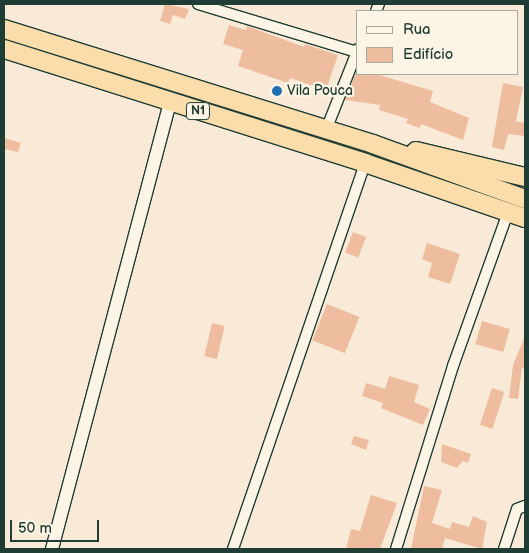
<!DOCTYPE html>
<html>
<head>
<meta charset="utf-8">
<style>
  body { margin:0 }
  #map { position:relative; width:529px; height:553px; overflow:hidden; background:#f9ead7; font-family:"Balsamiq Sans",sans-serif }
  div>[style] { position:absolute }
  [style*='--x'] { left:calc(var(--x)*1px); top:calc(var(--y)*1px); width:calc(var(--w)*1px); rotate:calc(var(--a)*1deg) }
  .building>* { inset:0; background:#eebd9f; transform-origin:0 0 }
  .roads { filter:drop-shadow(1px 0 #1f3d34) drop-shadow(-1px 0 #1f3d34) drop-shadow(0 1px #1f3d34) drop-shadow(0 -1px #1f3d34) }
  .minor>* { height:10px; margin:-5px; padding:0 5px; transform-origin:5px; border-radius:5px; background:#fcf5e5 }
  .tertiary>* { height:12px; margin:-6px; padding:0 6px; transform-origin:6px; border-radius:6px; background:#fcf5e5 }
  .trunk>* { height:18px; margin:-9px; padding:0 9px; transform-origin:9px; border-radius:9px; background:#fbddab }
  .dots>* { width:14px; height:14px; translate:-50% -50%; box-sizing:border-box; border:2px solid #fcf5e5; border-radius:50% }
  span { translate:-50% -50%; white-space:nowrap; text-align:center; line-height:1.15; -webkit-text-stroke:4.5px #fcf5e5; paint-order:stroke }
  .shield-label span { padding:1px 4px; background:#fcf5e5; border:1px solid; border-radius:4px; -webkit-text-stroke-width:0 }
  .shield-label { font-size:12px; color:#1f3d34; font-weight:700 }
  .poi-label { font-size:14px; color:#1f3d34 }
  .left { translate:0 -50%; text-align:left }
  .frame { position:absolute; inset:0; border:5px solid #1f3d34; pointer-events:none }
  .legend { position:absolute; left:356px; top:10px; width:162px; height:65px; box-sizing:border-box; background:#fcf5e5; border:1px solid #a4ab9e; margin:0; padding:6px 9px; list-style:none; font-size:15px; color:#1f3d34 }
  .legend li { display:flex; align-items:center; gap:10px; height:25px }
  .legend b { width:25px; border:1px solid #a4ab9e }
  .scale { position:absolute; left:10px; top:520px; width:89px; height:22px; box-sizing:border-box; border:2px solid #1f3d34; border-top:0; padding-left:6px; font-size:15px; line-height:18px; white-space:nowrap; color:#1f3d34; -webkit-text-stroke:4px #fcf5e5; paint-order:stroke }
</style>
</head>
<body>
<div id="map">
  <div class="building">
    <i style="clip-path:polygon(165px 4px,189px 9px,185px 19px,173px 15px,170px 24px,160px 21px)"></i>
    <i style="clip-path:polygon(229px 25px,246px 30px,247px 26px,304px 47px,305px 44px,338px 55px,326px 90px,290px 78px,288px 83px,238px 66px,243px 50px,223px 44px)"></i>
    <i style="clip-path:polygon(358px 68px,358px 74px,376px 74px,433px 91px,430px 102px,469px 118px,463px 140px,421px 124px,420px 128px,406px 123px,408px 119px,379px 110px,380px 105px,345px 100px)"></i>
    <i style="clip-path:polygon(503px 83px,523px 87px,516px 121px,525px 123px,525px 136px,508px 134px,504px 150px,492px 147px)"></i>
    <i style="clip-path:polygon(4px 138px,21px 143px,18px 152px,4px 149px)"></i>
    <i style="left:353px;top:232px;width:14px;height:22px;rotate:21deg"></i>
    <i style="clip-path:polygon(427px 243px,460px 254px,450px 284px,428px 277px,432px 263px,422px 259px)"></i>
    <i style="left:327px;top:304px;width:35px;height:39px;rotate:22deg"></i>
    <i style="left:482px;top:321px;width:29px;height:24px;rotate:16deg"></i>
    <i style="left:212px;top:323px;width:13px;height:34px;rotate:13deg"></i>
    <i style="clip-path:polygon(525px 336px,525px 369px,522px 368px,518px 399px,509px 398px,513px 365px)"></i>
    <i style="clip-path:polygon(389px 376px,419px 385px,414px 402px,430px 409px,423px 425px,381px 408px,383px 403px,362px 396px,366px 383px,385px 389px)"></i>
    <i style="left:492px;top:388px;width:13px;height:39px;rotate:18deg"></i>
    <i style="clip-path:polygon(354px 436px,369px 440px,366px 450px,351px 444px)"></i>
    <i style="clip-path:polygon(442px 444px,471px 454px,468px 463px,463px 461px,457px 468px,441px 462px)"></i>
    <i style="clip-path:polygon(424px 486px,442px 490px,432px 523px,450px 529px,452px 522px,469px 527px,473px 516px,487px 522px,482px 549px,445px 538px,442px 549px,411px 549px)"></i>
    <i style="clip-path:polygon(371px 495px,397px 503px,380px 549px,346px 549px,351px 529px,360px 531px)"></i>
  </div>
  <div class="roads">
    <div class="minor">
      <i style="--x:198;--y:4;--w:163;--a:16.8"></i>
      <i style="--x:376;--y:11;--w:8;--a:-67"></i>
      <i style="--x:326;--y:130;--w:87;--a:-68.4"></i>
      <i style="--x:233;--y:549;--w:408;--a:-71.1"></i>
      <i style="--x:396;--y:549;--w:192;--a:-72.7"></i>
      <i style="--x:453;--y:366;--w:164;--a:-70.3"></i>
      <i style="--x:504;--y:549;--w:42;--a:-72"></i>
      <i style="--x:517;--y:509;--w:9;--a:-21"></i>
    </div>
    <div class="tertiary">
      <i style="--x:52;--y:549;--w:462;--a:-75.2"></i>
    </div>
    <div class="trunk">
      <i style="--x:4;--y:29;--w:387;--a:17.3"></i>
      <i style="--x:373;--y:144;--w:162;--a:19.9"></i>
      <i style="--x:4;--y:49;--w:379;--a:17.5"></i>
      <i style="--x:365;--y:163;--w:169;--a:19"></i>
      <i style="--x:416;--y:151;--w:112;--a:13.4"></i>
    </div>
  </div>
  <div class="dots">
    <i style="left:277px;top:91px;background:#1f6fb2"></i>
  </div>
  <div class="shield-label">
    <span style="left:198px;top:111px">N1</span>
  </div>
  <div class="poi-label">
    <span class="left" style="left:287px;top:91px">Vila Pouca</span>
  </div>
  <div class="frame"></div>
  <ul class="legend">
  <li><b style="height:6px;background:#fcf5e5"></b>Rua</li>
  <li><b style="height:14px;background:#eebd9f"></b>Edifício</li>
  </ul>
  <div class="scale">50 m</div>
</div>
</body>
</html>
